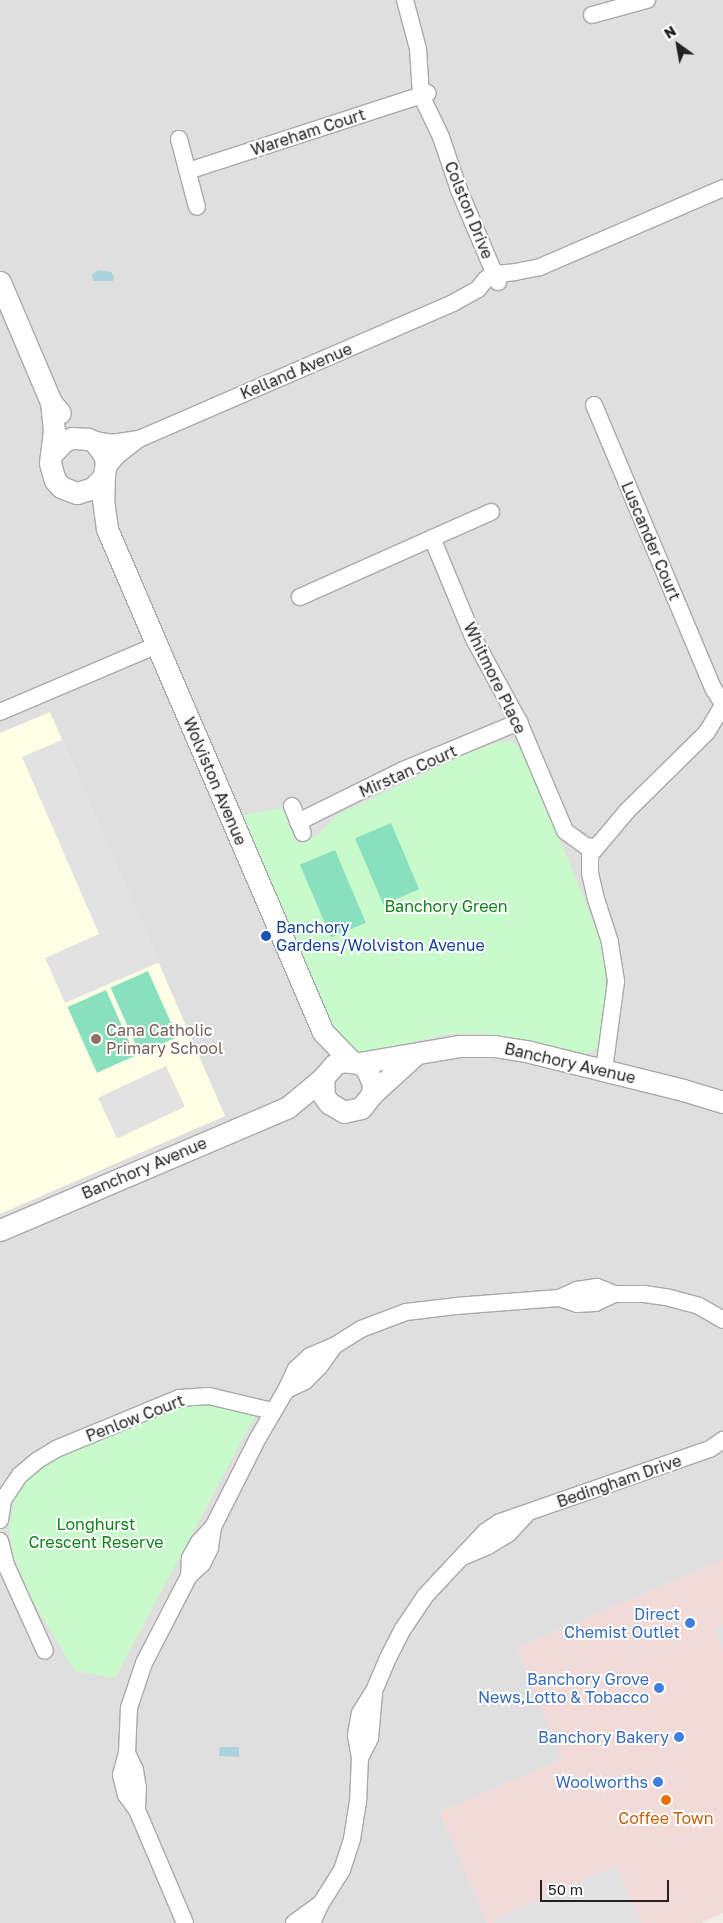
<!DOCTYPE html>
<html>
<head>
<meta charset="utf-8">
<style>
  body { margin:0 }
  #map { position:relative; width:723px; height:1923px; overflow:hidden; background:#f2efe9; font-family:"Golos Text",sans-serif }
  div>[style] { position:absolute }
  [style*='--x'] { left:calc(var(--x)*1px); top:calc(var(--y)*1px); width:calc(var(--w)*1px); rotate:calc(var(--a)*1deg) }
  .residential>* { inset:0; background:#e0dfdf }
  .commercial>* { inset:0; background:#f2dad9 }
  .education>* { inset:0; background:#ffffe5 }
  .park>* { inset:0; background:#c8facc }
  .pitch>* { inset:0; background:#88e0be; transform-origin:0 0 }
  .parking>* { inset:0; background:#e2e2e2; transform-origin:0 0 }
  .water>* { inset:0; background:#aad3df }
  .roads { filter:drop-shadow(1px 0 #a9a9a9) drop-shadow(-1px 0 #a9a9a9) drop-shadow(0 1px #a9a9a9) drop-shadow(0 -1px #a9a9a9) }
  .minor>* { height:16px; margin:-8px; padding:0 8px; transform-origin:8px; border-radius:8px; background:#fff }
  .tertiary>* { height:21px; margin:-10.5px; padding:0 10.5px; transform-origin:10.5px; border-radius:10.5px; background:#fff }
  .dots>* { width:14px; height:14px; translate:-50% -50%; box-sizing:border-box; border:2px solid #fff; border-radius:50% }
  span { translate:-50% -50%; white-space:nowrap; text-align:center; line-height:1.15; -webkit-text-stroke:4px #fff; paint-order:stroke }
  .street-label { font-size:16px; color:#222 }
  .park-label { font-size:16px; color:#0c8416 }
  .transit-label { font-size:16px; color:#164399 }
  .left { translate:0 -50%; text-align:left }
  .education-label { font-size:16px; color:#785e54 }
  .shop-label { font-size:16px; color:#366cbe }
  .right { translate:-100% -50%; text-align:right }
  .food-label { font-size:16px; color:#c56008 }
  .north { position:absolute; left:653px; top:20px; width:50px; height:50px; -webkit-text-stroke:4px #fff; paint-order:stroke; rotate:328deg; font-size:14px; font-weight:700; line-height:20px; text-align:center; color:#222 }
  .north::after { content:''; display:block; margin:auto; width:18px; height:22px; background:#222; clip-path:polygon(50% 0,100% 100%,50% 72%,0 100%) }
  .scale { position:absolute; left:540px; top:1880px; width:129px; height:22px; box-sizing:border-box; border:2px solid #222; border-top:0; padding-left:6px; font-size:15px; line-height:18px; white-space:nowrap; color:#222; -webkit-text-stroke:4px #fff; paint-order:stroke }
</style>
</head>
<body>
<div id="map">
  <div class="residential">
    <i style="clip-path:polygon(0 0,723px 0,723px 1560px,516px 1648px,563px 1759px,440px 1812px,487px 1923px,0 1923px)"></i>
  </div>
  <div class="commercial">
    <i style="clip-path:polygon(723px 1560px,723px 1913px,701px 1923px,487px 1923px,440px 1812px,563px 1759px,516px 1648px)"></i>
  </div>
  <div class="education">
    <i style="clip-path:polygon(50px 712px,225px 1116px,0 1214px,0 733px)"></i>
  </div>
  <div class="park">
    <i style="clip-path:polygon(512px 741px,525px 754px,598px 933px,605px 964px,605px 1023px,600px 1046px,591px 1052px,579px 1055px,485px 1033px,448px 1034px,362px 1054px,329px 1028px,239px 816px,282px 808px,299px 844px,319px 834px,337px 815px,470px 752px,499px 742px)"></i>
    <i style="clip-path:polygon(212px 1404px,255px 1416px,115px 1678px,75px 1671px,33px 1601px,13px 1555px,9px 1527px,15px 1498px,29px 1475px,56px 1458px,183px 1405px)"></i>
  </div>
  <div class="pitch">
    <i style="left:391px;top:823px;width:72px;height:39px;rotate:67deg"></i>
    <i style="left:335px;top:850px;width:79px;height:38px;rotate:67deg"></i>
    <i style="left:148px;top:971px;width:72px;height:41px;rotate:66deg"></i>
    <i style="left:106px;top:990px;width:72px;height:42px;rotate:66deg"></i>
  </div>
  <div class="parking">
    <i style="clip-path:polygon(62px 740px,160px 962px,65px 1003px,45px 958px,99px 934px,22px 757px)"></i>
    <i style="left:166px;top:1066px;width:45px;height:75px;rotate:65deg"></i>
    <i style="clip-path:polygon(723px 1625px,723px 1650px,714px 1629px)"></i>
    <i style="clip-path:polygon(617px 1866px,641px 1923px,494px 1923px,492px 1920px)"></i>
  </div>
  <div class="water">
    <i style="clip-path:polygon(99px 270px,111px 272px,114px 277px,113px 281px,93px 281px,92px 274px)"></i>
    <i style="clip-path:polygon(220px 1747px,239px 1747px,239px 1757px,219px 1756px)"></i>
  </div>
  <div class="roads">
    <div class="minor">
      <i style="--x:405;--y:0;--w:51;--a:75.1"></i>
      <i style="--x:418;--y:49;--w:46;--a:86.3"></i>
      <i style="--x:421;--y:95;--w:47;--a:64.5"></i>
      <i style="--x:441;--y:137;--w:56;--a:71.2"></i>
      <i style="--x:459;--y:190;--w:100;--a:67"></i>
      <i style="--x:592;--y:15;--w:57;--a:-15.3"></i>
      <i style="--x:179;--y:139;--w:70;--a:75.2"></i>
      <i style="--x:188;--y:171;--w:252;--a:-18"></i>
      <i style="--x:594;--y:405;--w:307;--a:67.2"></i>
      <i style="--x:713;--y:688;--w:19;--a:58"></i>
      <i style="--x:88;--y:439;--w:24;--a:9"></i>
      <i style="--x:112;--y:443;--w:25;--a:-9"></i>
      <i style="--x:105;--y:470;--w:18;--a:-49"></i>
      <i style="--x:117;--y:456;--w:28;--a:-38"></i>
      <i style="--x:139;--y:439;--w:342;--a:-23.4"></i>
      <i style="--x:453;--y:303;--w:29;--a:-29"></i>
      <i style="--x:478;--y:289;--w:13;--a:-51"></i>
      <i style="--x:486;--y:279;--w:9;--a:-32"></i>
      <i style="--x:494;--y:274;--w:21;--a:-5"></i>
      <i style="--x:515;--y:272;--w:25;--a:-11"></i>
      <i style="--x:540;--y:267;--w:199;--a:-23.3"></i>
      <i style="--x:432;--y:538;--w:109;--a:67.4"></i>
      <i style="--x:474;--y:639;--w:94;--a:61.5"></i>
      <i style="--x:519;--y:722;--w:118;--a:67.1"></i>
      <i style="--x:565;--y:831;--w:26;--a:36"></i>
      <i style="--x:586;--y:846;--w:9;--a:6"></i>
      <i style="--x:300;--y:597;--w:209;--a:-24"></i>
      <i style="--x:0;--y:712;--w:171;--a:-23.1"></i>
      <i style="--x:292;--y:806;--w:29;--a:68"></i>
      <i style="--x:298;--y:822;--w:117;--a:-26.3"></i>
      <i style="--x:403;--y:770;--w:126;--a:-22.5"></i>
      <i style="--x:604;--y:1070;--w:90;--a:-82.3"></i>
      <i style="--x:616;--y:981;--w:39;--a:-99"></i>
      <i style="--x:610;--y:942;--w:45;--a:-108"></i>
      <i style="--x:596;--y:899;--w:27;--a:-103"></i>
      <i style="--x:590;--y:873;--w:18;--a:-90"></i>
      <i style="--x:590;--y:855;--w:57;--a:-49.9"></i>
      <i style="--x:627;--y:811;--w:112;--a:-44.6"></i>
      <i style="--x:707;--y:732;--w:31;--a:-59"></i>
      <i style="--x:559;--y:1298;--w:19;--a:18"></i>
      <i style="--x:577;--y:1304;--w:18;--a:-3"></i>
      <i style="--x:595;--y:1303;--w:21;--a:-25"></i>
      <i style="--x:286;--y:1390;--w:21;--a:-25"></i>
      <i style="--x:305;--y:1381;--w:21;--a:-45"></i>
      <i style="--x:320;--y:1366;--w:24;--a:-55"></i>
      <i style="--x:0;--y:1520;--w:20;--a:-81"></i>
      <i style="--x:3;--y:1500;--w:30;--a:-56"></i>
      <i style="--x:20;--y:1475;--w:23;--a:-40"></i>
      <i style="--x:38;--y:1460;--w:21;--a:-31"></i>
      <i style="--x:56;--y:1449;--w:133;--a:-22.5"></i>
      <i style="--x:179;--y:1398;--w:30;--a:-4"></i>
      <i style="--x:209;--y:1396;--w:65;--a:13.4"></i>
      <i style="--x:0;--y:1541;--w:25;--a:76"></i>
      <i style="--x:6;--y:1565;--w:94;--a:65.6"></i>
      <i style="--x:465;--y:1556;--w:25;--a:-23"></i>
      <i style="--x:488;--y:1546;--w:23;--a:-31"></i>
      <i style="--x:508;--y:1534;--w:25;--a:-47"></i>
      <i style="--x:189;--y:1576;--w:18;--a:-43"></i>
      <i style="--x:202;--y:1564;--w:18;--a:-63"></i>
      <i style="--x:210;--y:1548;--w:21;--a:-82"></i>
      <i style="--x:213;--y:1527;--w:100;--a:-63.2"></i>
      <i style="--x:258;--y:1438;--w:56;--a:-59.7"></i>
      <i style="--x:286;--y:1390;--w:23;--a:-65"></i>
      <i style="--x:296;--y:1369;--w:19;--a:-43"></i>
      <i style="--x:310;--y:1356;--w:26;--a:-23"></i>
      <i style="--x:334;--y:1346;--w:32;--a:-32"></i>
      <i style="--x:361;--y:1329;--w:48;--a:-20.7"></i>
      <i style="--x:406;--y:1312;--w:50;--a:-6.8"></i>
      <i style="--x:456;--y:1306;--w:103;--a:-4.4"></i>
      <i style="--x:559;--y:1298;--w:20;--a:-24"></i>
      <i style="--x:577;--y:1290;--w:20;--a:-9"></i>
      <i style="--x:597;--y:1287;--w:18;--a:22"></i>
      <i style="--x:614;--y:1294;--w:30;--a:0"></i>
      <i style="--x:644;--y:1294;--w:22;--a:8"></i>
      <i style="--x:666;--y:1297;--w:34;--a:15"></i>
      <i style="--x:699;--y:1306;--w:28;--a:30"></i>
      <i style="--x:127;--y:1753;--w:19;--a:65"></i>
      <i style="--x:135;--y:1770;--w:18;--a:81"></i>
      <i style="--x:138;--y:1788;--w:22;--a:93"></i>
      <i style="--x:360;--y:1758;--w:22;--a:-63"></i>
      <i style="--x:370;--y:1738;--w:45;--a:-84.9"></i>
      <i style="--x:185;--y:1923;--w:123;--a:-113"></i>
      <i style="--x:137;--y:1810;--w:19;--a:-126"></i>
      <i style="--x:126;--y:1795;--w:21;--a:-104"></i>
      <i style="--x:121;--y:1775;--w:23;--a:-75"></i>
      <i style="--x:127;--y:1753;--w:45;--a:-87.5"></i>
      <i style="--x:129;--y:1708;--w:47;--a:-71.6"></i>
      <i style="--x:144;--y:1663;--w:98;--a:-62.7"></i>
      <i style="--x:189;--y:1576;--w:18;--a:-87"></i>
      <i style="--x:190;--y:1558;--w:18;--a:-61"></i>
      <i style="--x:199;--y:1542;--w:21;--a:-47"></i>
      <i style="--x:294;--y:1923;--w:31;--a:-36"></i>
      <i style="--x:312;--y:1923;--w:20;--a:-66"></i>
      <i style="--x:320;--y:1905;--w:41;--a:-57.8"></i>
      <i style="--x:342;--y:1870;--w:33;--a:-72"></i>
      <i style="--x:352;--y:1839;--w:36;--a:-81"></i>
      <i style="--x:358;--y:1803;--w:45;--a:-87.5"></i>
      <i style="--x:360;--y:1758;--w:23;--a:-100"></i>
      <i style="--x:356;--y:1735;--w:22;--a:-80"></i>
      <i style="--x:360;--y:1713;--w:26;--a:-58"></i>
      <i style="--x:374;--y:1691;--w:36;--a:-67"></i>
      <i style="--x:388;--y:1658;--w:33;--a:-63"></i>
      <i style="--x:403;--y:1629;--w:40;--a:-56"></i>
      <i style="--x:425;--y:1596;--w:88;--a:-46.8"></i>
      <i style="--x:485;--y:1532;--w:18;--a:-34"></i>
      <i style="--x:500;--y:1522;--w:222;--a:-19.2"></i>
      <i style="--x:710;--y:1449;--w:16;--a:-35"></i>
    </div>
    <div class="tertiary">
      <i style="--x:0;--y:282;--w:130;--a:67"></i>
      <i style="--x:51;--y:402;--w:14;--a:51"></i>
      <i style="--x:51;--y:402;--w:28;--a:84"></i>
      <i style="--x:54;--y:430;--w:33;--a:97"></i>
      <i style="--x:50;--y:463;--w:18;--a:74"></i>
      <i style="--x:55;--y:480;--w:9;--a:49"></i>
      <i style="--x:61;--y:487;--w:17;--a:21"></i>
      <i style="--x:77;--y:493;--w:17;--a:-17"></i>
      <i style="--x:93;--y:488;--w:16;--a:-47"></i>
      <i style="--x:104;--y:476;--w:14;--a:-82"></i>
      <i style="--x:106;--y:462;--w:7;--a:-106"></i>
      <i style="--x:104;--y:455;--w:16;--a:-125"></i>
      <i style="--x:95;--y:442;--w:8;--a:-157"></i>
      <i style="--x:88;--y:439;--w:16;--a:-176"></i>
      <i style="--x:72;--y:438;--w:9;--a:159"></i>
      <i style="--x:64;--y:441;--w:18;--a:133"></i>
      <i style="--x:104;--y:476;--w:24;--a:92"></i>
      <i style="--x:103;--y:500;--w:29;--a:82"></i>
      <i style="--x:107;--y:529;--w:547;--a:66.76"></i>
      <i style="--x:323;--y:1032;--w:40;--a:46"></i>
      <i style="--x:359;--y:1063;--w:101;--a:-9.6"></i>
      <i style="--x:459;--y:1046;--w:35;--a:0"></i>
      <i style="--x:494;--y:1046;--w:36;--a:9"></i>
      <i style="--x:530;--y:1052;--w:158;--a:13.9"></i>
      <i style="--x:683;--y:1090;--w:42;--a:16.7"></i>
      <i style="--x:372;--y:1094;--w:59;--a:-42.3"></i>
      <i style="--x:0;--y:1230;--w:313;--a:-23.1"></i>
      <i style="--x:288;--y:1107;--w:45;--a:-39.6"></i>
      <i style="--x:323;--y:1078;--w:17;--a:-50"></i>
      <i style="--x:334;--y:1065;--w:9;--a:-27"></i>
      <i style="--x:342;--y:1061;--w:17;--a:7"></i>
      <i style="--x:359;--y:1063;--w:9;--a:36"></i>
      <i style="--x:366;--y:1068;--w:17;--a:66"></i>
      <i style="--x:373;--y:1084;--w:10;--a:96"></i>
      <i style="--x:372;--y:1094;--w:18;--a:128"></i>
      <i style="--x:361;--y:1108;--w:17;--a:167"></i>
      <i style="--x:344;--y:1112;--w:17;--a:-149"></i>
      <i style="--x:329;--y:1103;--w:9;--a:-126"></i>
      <i style="--x:324;--y:1096;--w:18;--a:-93"></i>
    </div>
  </div>
  <div class="dots">
    <i style="left:266px;top:936px;background:#1a4fb4"></i>
    <i style="left:96px;top:1039px;background:#8d6e63"></i>
    <i style="left:690px;top:1623px;background:#3f7fe0"></i>
    <i style="left:659px;top:1688px;background:#3f7fe0"></i>
    <i style="left:679px;top:1737px;background:#3f7fe0"></i>
    <i style="left:658px;top:1782px;background:#3f7fe0"></i>
    <i style="left:666px;top:1800px;background:#e8710a"></i>
  </div>
  <div class="street-label">
    <span style="left:308px;top:132px;rotate:-18deg">Wareham Court</span>
    <span style="left:469px;top:210px;rotate:68deg">Colston Drive</span>
    <span style="left:296px;top:371px;rotate:-23deg">Kelland Avenue</span>
    <span style="left:651px;top:541px;rotate:67deg">Luscander Court</span>
    <span style="left:495px;top:678px;rotate:64deg">Whitmore Place</span>
    <span style="left:408px;top:771px;rotate:-24deg">Mirstan Court</span>
    <span style="left:215px;top:781px;rotate:67deg">Wolviston Avenue</span>
    <span style="left:570px;top:1063px;rotate:13deg">Banchory Avenue</span>
    <span style="left:144px;top:1168px;rotate:-23deg">Banchory Avenue</span>
    <span style="left:135px;top:1418px;rotate:-21deg">Penlow Court</span>
    <span style="left:619px;top:1481px;rotate:-19deg">Bedingham Drive</span>
  </div>
  <div class="park-label">
    <span style="left:446px;top:906px">Banchory Green</span>
    <span style="left:96px;top:1533px">Longhurst<br>Crescent Reserve</span>
  </div>
  <div class="transit-label">
    <span class="left" style="left:276px;top:936px">Banchory<br>Gardens/Wolviston Avenue</span>
  </div>
  <div class="education-label">
    <span class="left" style="left:106px;top:1039px">Cana Catholic<br>Primary School</span>
  </div>
  <div class="shop-label">
    <span class="right" style="left:680px;top:1623px">Direct<br>Chemist Outlet</span>
    <span class="right" style="left:649px;top:1688px">Banchory Grove<br>News,Lotto &amp; Tobacco</span>
    <span class="right" style="left:669px;top:1737px">Banchory Bakery</span>
    <span class="right" style="left:648px;top:1782px">Woolworths</span>
  </div>
  <div class="food-label">
    <span style="left:666px;top:1818px">Coffee Town</span>
  </div>
  <div class="north">N</div>
  <div class="scale">50 m</div>
</div>
</body>
</html>
